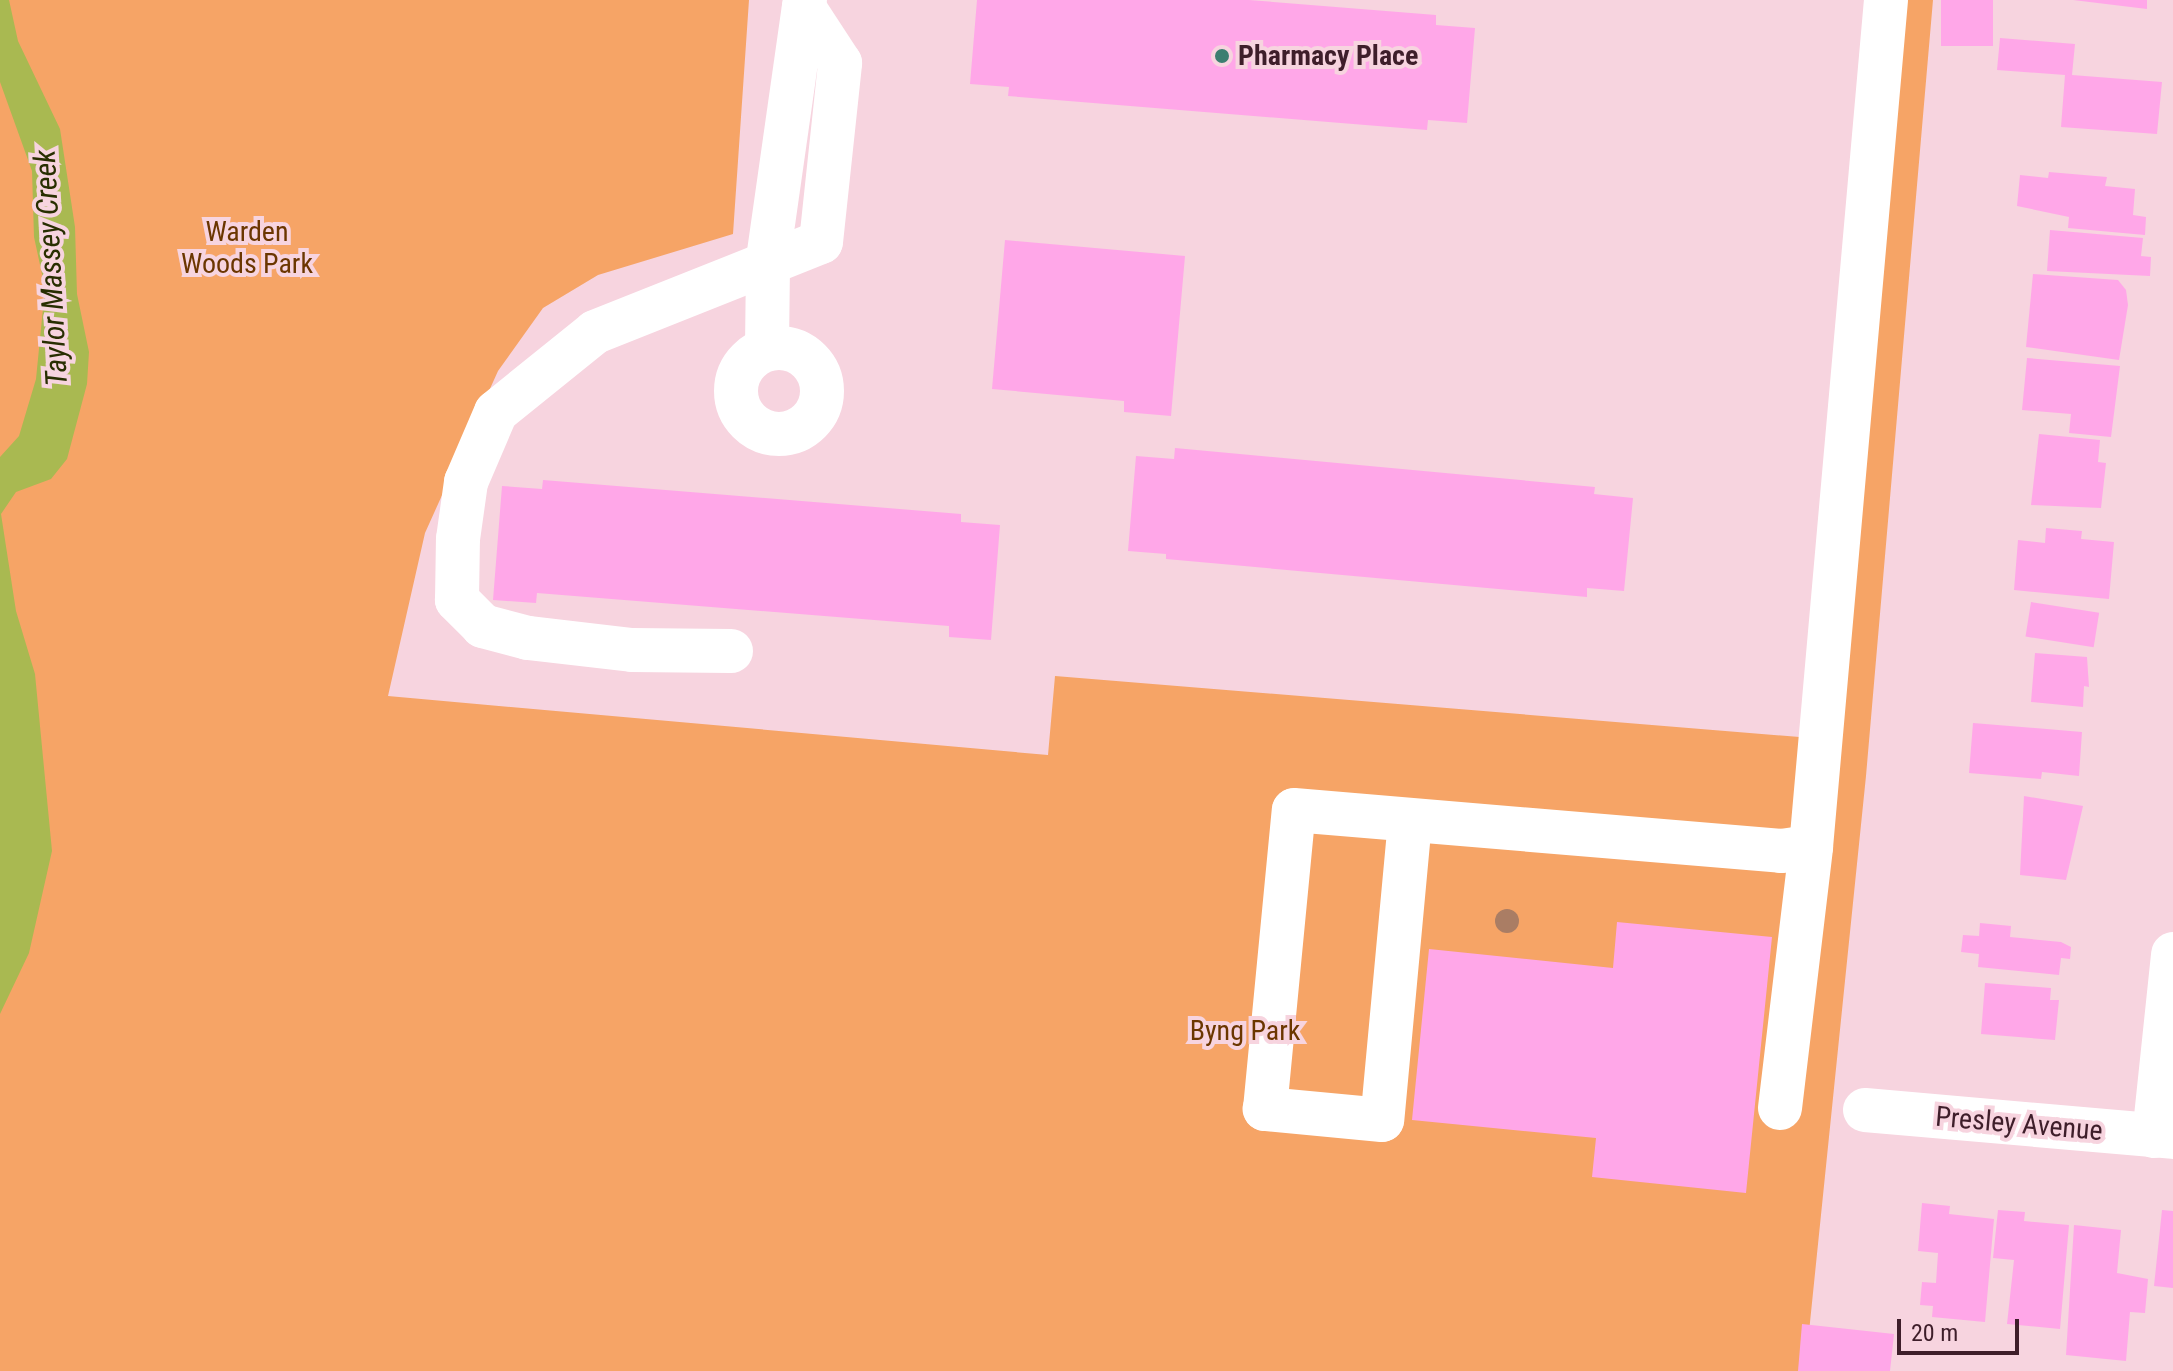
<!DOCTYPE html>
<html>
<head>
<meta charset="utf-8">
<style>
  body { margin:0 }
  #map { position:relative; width:2173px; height:1371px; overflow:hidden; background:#f7d4df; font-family:"Roboto Condensed",sans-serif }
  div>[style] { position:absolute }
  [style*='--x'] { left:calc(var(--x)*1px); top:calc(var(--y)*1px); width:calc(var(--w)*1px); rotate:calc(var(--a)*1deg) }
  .green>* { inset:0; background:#f6a466 }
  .water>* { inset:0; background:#a9b951 }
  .building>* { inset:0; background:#ffa7e8; transform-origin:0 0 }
  .minor>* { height:44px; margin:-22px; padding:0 22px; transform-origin:22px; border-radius:22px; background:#fff }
  .minor>.ring { margin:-22px; padding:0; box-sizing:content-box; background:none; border:44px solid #fff; border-radius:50% }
  .trees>* { width:24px; height:24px; margin:-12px; border-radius:50%; background:#aa7d64 }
  .dots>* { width:22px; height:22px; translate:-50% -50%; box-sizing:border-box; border:4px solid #f7d4df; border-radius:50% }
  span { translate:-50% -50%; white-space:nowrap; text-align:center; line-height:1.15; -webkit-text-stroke:8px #f7d4df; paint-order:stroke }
  .poi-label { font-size:28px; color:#3e1e2a; font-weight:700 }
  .left { translate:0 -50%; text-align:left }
  .park-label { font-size:28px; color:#6b3600 }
  .street-label { font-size:28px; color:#3e1e2a }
  .water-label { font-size:30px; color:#282e01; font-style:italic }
  .scale { position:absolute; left:1897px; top:1319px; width:122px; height:36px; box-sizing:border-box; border:4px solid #3e1e2a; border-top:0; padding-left:10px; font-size:24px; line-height:28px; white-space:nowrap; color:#3e1e2a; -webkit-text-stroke:6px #f7d4df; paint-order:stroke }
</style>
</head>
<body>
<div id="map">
  <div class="green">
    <i style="clip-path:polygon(0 0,749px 0,733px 234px,598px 275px,543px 308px,498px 371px,425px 533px,388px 696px,1048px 755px,1055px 676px,1812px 738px,1877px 0,1933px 0,1866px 776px,1805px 1371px,0 1371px)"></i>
  </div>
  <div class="water">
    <i style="clip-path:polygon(0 0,9px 0,18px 41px,60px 129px,75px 227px,77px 294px,89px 352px,87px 384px,67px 459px,51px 479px,16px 492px,1px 514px,16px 611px,35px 674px,52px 851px,29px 953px,0 1014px,0 457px,19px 436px,36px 379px,45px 288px,34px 237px,32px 171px,0 82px)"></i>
  </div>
  <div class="building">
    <i style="clip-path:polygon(977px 0,1249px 0,1436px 15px,1436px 25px,1475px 28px,1467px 123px,1428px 120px,1427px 130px,1008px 96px,1009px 87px,970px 84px)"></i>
    <i style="left:1941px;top:0;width:52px;height:46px"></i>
    <i style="clip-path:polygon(2073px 0,2147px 0,2147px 9px)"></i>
    <i style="clip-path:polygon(2000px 38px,2075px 44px,2072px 75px,2162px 82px,2157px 134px,2061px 127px,2065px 75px,1997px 70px)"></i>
    <i style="clip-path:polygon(2049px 172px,2107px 177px,2105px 186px,2135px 189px,2133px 215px,2146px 217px,2145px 235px,2068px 228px,2069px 217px,2017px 206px,2020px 175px,2048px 178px)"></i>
    <i style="clip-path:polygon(2050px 230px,2143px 238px,2141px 256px,2151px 257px,2150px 276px,2047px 271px)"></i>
    <i style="clip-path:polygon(1005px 240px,1185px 256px,1171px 416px,1124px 412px,1124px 401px,992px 389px)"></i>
    <i style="clip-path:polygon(2033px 274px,2118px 280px,2126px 290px,2128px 305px,2119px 360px,2026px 347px)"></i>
    <i style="clip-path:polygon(2027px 358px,2120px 366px,2111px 437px,2069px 433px,2071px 414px,2022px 410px)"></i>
    <i style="clip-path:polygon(2039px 434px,2100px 440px,2098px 462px,2106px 463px,2101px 508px,2031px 505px)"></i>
    <i style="clip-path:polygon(1175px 448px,1595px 487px,1594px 494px,1633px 498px,1624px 591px,1587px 588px,1587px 597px,1166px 559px,1166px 554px,1128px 551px,1136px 456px,1174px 459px)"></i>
    <i style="clip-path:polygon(543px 480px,961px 514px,961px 522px,1000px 525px,991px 640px,949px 637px,949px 626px,537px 593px,536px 603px,493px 600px,502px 486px,542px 489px)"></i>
    <i style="clip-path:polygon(2046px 528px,2082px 531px,2081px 539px,2114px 542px,2109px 599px,2014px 590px,2018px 540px,2045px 543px)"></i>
    <i style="left:2031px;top:602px;width:69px;height:35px;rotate:9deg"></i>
    <i style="clip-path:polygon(2035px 653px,2087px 657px,2089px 687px,2084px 686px,2083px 707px,2031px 702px)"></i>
    <i style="clip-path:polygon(1973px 723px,2082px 732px,2079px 776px,2042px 772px,2041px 779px,1969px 773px)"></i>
    <i style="clip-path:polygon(2024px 796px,2083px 806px,2066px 880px,2020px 875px)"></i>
    <i style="clip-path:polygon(1617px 922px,1772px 937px,1746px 1193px,1592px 1177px,1596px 1138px,1412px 1120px,1429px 949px,1613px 968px)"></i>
    <i style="clip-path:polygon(1980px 923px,2011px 926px,2010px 937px,2061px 942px,2071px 947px,2070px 959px,2061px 958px,2059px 975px,1978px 967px,1979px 954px,1961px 952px,1963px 935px,1979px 936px)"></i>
    <i style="clip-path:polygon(1985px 983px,2051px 988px,2050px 1000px,2059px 1000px,2055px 1040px,1981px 1034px)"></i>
    <i style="clip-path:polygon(1922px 1203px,1950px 1206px,1949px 1214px,1994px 1219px,1985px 1322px,1932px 1317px,1933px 1306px,1920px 1305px,1922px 1282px,1936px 1283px,1938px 1253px,1918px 1251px)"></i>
    <i style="clip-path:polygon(1998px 1210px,2025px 1212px,2024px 1221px,2069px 1225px,2060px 1329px,2007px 1324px,2014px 1260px,1993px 1258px)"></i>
    <i style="clip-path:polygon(2162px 1210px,2173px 1211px,2173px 1288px,2154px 1286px)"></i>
    <i style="clip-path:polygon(2074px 1225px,2121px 1230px,2117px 1273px,2148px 1279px,2145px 1313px,2130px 1312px,2126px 1361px,2066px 1355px)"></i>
    <i style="clip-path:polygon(1802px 1324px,1894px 1334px,1890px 1371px,1798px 1371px)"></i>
  </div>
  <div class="minor">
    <i style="--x:767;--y:347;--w:88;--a:-89.3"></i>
    <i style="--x:768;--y:259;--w:262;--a:-81.9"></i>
    <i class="ring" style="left:736px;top:348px;width:42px;height:42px"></i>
    <i style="--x:731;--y:651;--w:99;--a:-179.4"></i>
    <i style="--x:632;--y:650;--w:105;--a:-173.4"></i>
    <i style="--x:528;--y:638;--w:47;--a:-165.1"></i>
    <i style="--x:483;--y:626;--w:37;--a:-135"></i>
    <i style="--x:457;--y:600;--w:61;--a:-89.1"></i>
    <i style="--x:458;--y:539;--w:58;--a:-82"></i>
    <i style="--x:466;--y:482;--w:76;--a:-66.8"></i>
    <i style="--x:496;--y:412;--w:127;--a:-38.9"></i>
    <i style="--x:595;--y:332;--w:243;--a:-21.7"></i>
    <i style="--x:821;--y:242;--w:180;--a:-83.9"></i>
    <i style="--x:840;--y:63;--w:66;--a:-123.2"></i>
    <i style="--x:1410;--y:821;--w:300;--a:95.3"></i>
    <i style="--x:1382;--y:1120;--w:118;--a:-174.6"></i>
    <i style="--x:1265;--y:1109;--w:300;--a:-84.5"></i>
    <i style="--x:1294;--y:810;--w:489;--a:4.8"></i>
    <i style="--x:1781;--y:851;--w:30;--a:-8"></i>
    <i style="--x:1811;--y:847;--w:850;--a:-84.94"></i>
    <i style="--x:1780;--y:1108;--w:263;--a:-83.2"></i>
    <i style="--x:1865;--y:1110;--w:309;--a:5"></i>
    <i style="--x:2154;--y:1136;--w:183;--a:-84"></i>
  </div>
  <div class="trees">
    <i style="left:1507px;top:921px"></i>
  </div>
  <div class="dots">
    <i style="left:1222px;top:56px;background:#3c7e70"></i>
  </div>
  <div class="poi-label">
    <span class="left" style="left:1238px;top:56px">Pharmacy Place</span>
  </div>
  <div class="park-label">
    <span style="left:247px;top:248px">Warden<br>Woods Park</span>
    <span style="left:1245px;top:1031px">Byng Park</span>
  </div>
  <div class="street-label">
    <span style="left:2019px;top:1124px;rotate:5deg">Presley Avenue</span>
  </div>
  <div class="water-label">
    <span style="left:51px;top:268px;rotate:-93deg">Taylor Massey Creek</span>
  </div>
  <div class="scale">20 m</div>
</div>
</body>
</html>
